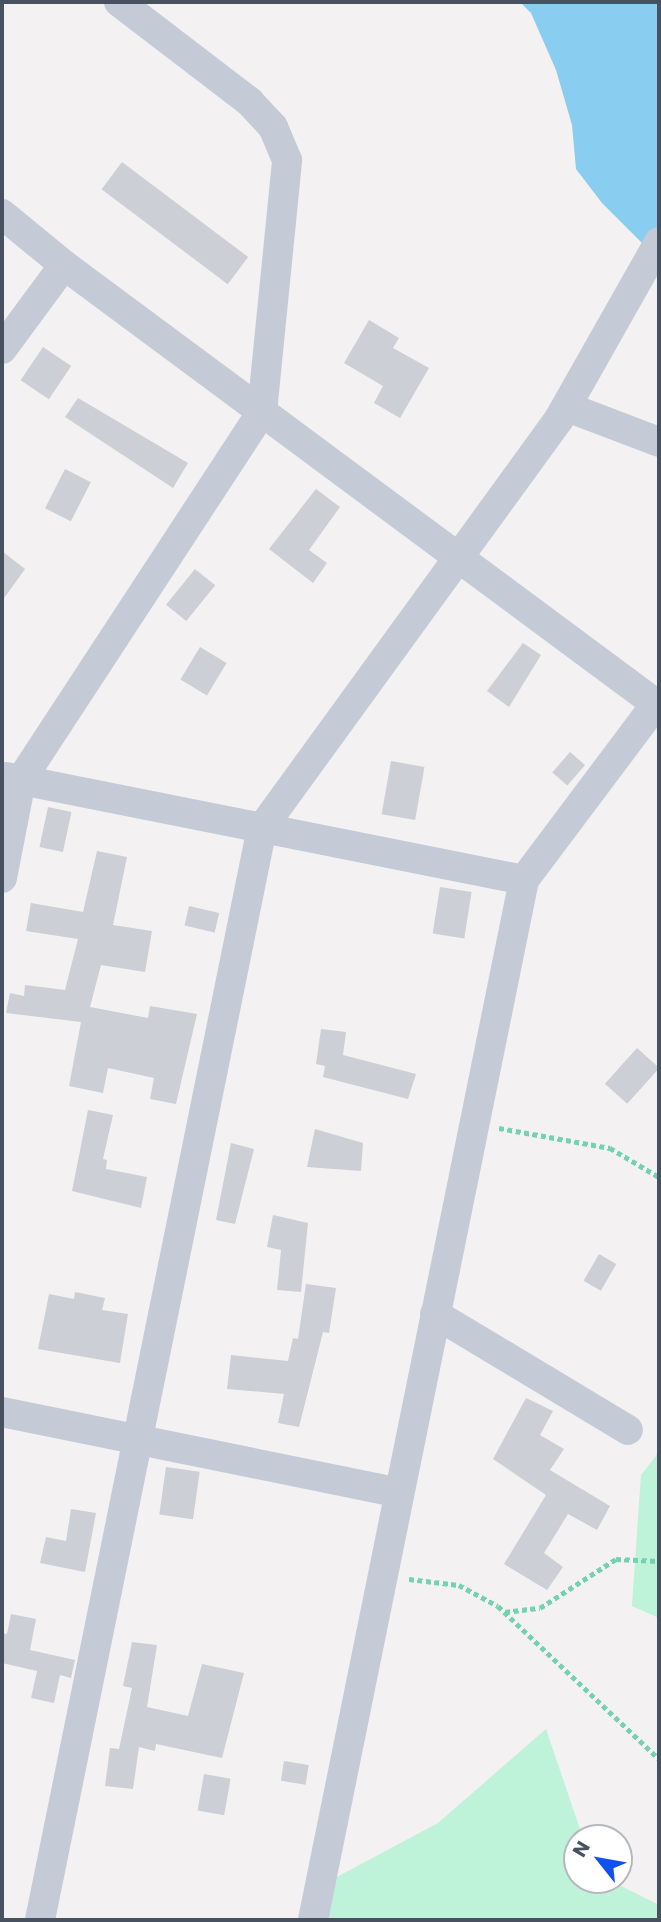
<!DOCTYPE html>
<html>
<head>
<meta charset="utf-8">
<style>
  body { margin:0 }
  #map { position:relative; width:661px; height:1922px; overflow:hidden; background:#f3f1f1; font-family:Poppins,sans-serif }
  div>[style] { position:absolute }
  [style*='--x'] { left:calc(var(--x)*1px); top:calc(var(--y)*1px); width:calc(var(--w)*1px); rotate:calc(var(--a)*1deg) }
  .green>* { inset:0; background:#bef2d9 }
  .water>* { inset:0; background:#89cdf1 }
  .building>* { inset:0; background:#cdcfd6; transform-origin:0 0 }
  .path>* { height:4.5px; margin-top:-2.25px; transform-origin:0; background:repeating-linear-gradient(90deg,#74d2b1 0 5px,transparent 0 8.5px) }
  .minor>* { height:30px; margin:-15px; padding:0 15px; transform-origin:15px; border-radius:15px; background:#c4cbd6 }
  span { translate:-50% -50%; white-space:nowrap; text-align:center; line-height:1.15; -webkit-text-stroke:5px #fff; paint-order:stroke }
  .frame { position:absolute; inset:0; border:4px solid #475160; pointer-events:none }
  .north { position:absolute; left:563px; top:1824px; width:70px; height:70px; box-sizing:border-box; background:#fff; border:2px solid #b5b9bf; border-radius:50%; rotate:301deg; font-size:19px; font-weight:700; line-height:28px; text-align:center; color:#475160 }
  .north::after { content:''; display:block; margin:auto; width:24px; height:32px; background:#0f52ef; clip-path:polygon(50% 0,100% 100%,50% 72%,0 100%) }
</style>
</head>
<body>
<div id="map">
  <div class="green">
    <i style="clip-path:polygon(659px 1452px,659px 1618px,632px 1606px,641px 1475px)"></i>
    <i style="clip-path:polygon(546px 1729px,583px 1838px,577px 1838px,577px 1880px,609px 1880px,659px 1905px,659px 1920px,313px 1920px,320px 1886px,438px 1823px)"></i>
  </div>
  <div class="water">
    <i style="clip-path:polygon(520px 2px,659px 2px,659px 242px,653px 254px,602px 203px,576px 169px,572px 125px,556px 70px,531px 13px)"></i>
  </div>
  <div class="building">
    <i style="left:122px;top:162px;width:158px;height:34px;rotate:37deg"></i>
    <i style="clip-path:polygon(369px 320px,399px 338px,393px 348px,429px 368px,400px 418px,374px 403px,383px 386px,344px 363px)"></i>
    <i style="left:43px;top:347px;width:34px;height:40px;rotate:34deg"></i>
    <i style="clip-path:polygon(78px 398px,188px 463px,173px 488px,65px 417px)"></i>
    <i style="left:65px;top:469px;width:29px;height:44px;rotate:27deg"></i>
    <i style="clip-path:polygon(316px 489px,340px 507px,309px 550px,327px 563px,313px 583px,269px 549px)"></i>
    <i style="clip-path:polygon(2px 551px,25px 569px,2px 601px)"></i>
    <i style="left:195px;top:569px;width:26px;height:46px;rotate:39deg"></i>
    <i style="clip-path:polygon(523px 643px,541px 655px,509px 707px,487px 691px)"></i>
    <i style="left:200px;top:647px;width:31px;height:38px;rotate:31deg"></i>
    <i style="left:570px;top:752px;width:20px;height:27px;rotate:41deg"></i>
    <i style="left:391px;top:761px;width:34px;height:54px;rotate:10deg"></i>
    <i style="left:48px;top:807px;width:24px;height:41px;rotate:12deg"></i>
    <i style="clip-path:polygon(97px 851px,127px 857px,113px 925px,152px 931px,145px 972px,101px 965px,90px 1007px,148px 1018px,150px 1006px,197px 1014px,176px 1104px,150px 1099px,154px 1078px,108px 1068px,103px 1093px,69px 1086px,81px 1022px,6px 1013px,10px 993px,24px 996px,25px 985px,65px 990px,78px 939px,26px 931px,31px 903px,83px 912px)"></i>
    <i style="left:440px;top:887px;width:32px;height:47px;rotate:9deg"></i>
    <i style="left:189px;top:906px;width:31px;height:20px;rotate:13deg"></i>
    <i style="clip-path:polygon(321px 1029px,346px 1032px,343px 1055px,416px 1074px,408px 1099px,323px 1077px,325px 1066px,316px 1064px)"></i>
    <i style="left:637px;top:1048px;width:30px;height:48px;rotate:42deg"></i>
    <i style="clip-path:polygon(88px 1110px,113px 1115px,103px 1159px,107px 1160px,106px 1169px,147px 1177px,141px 1208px,72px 1191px)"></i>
    <i style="clip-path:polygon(315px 1129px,363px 1143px,361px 1171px,307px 1167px)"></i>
    <i style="clip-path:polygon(231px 1143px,254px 1149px,235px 1224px,216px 1220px)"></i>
    <i style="clip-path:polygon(273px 1215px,308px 1223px,301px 1292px,277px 1290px,281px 1250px,267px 1247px)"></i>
    <i style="left:599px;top:1254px;width:20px;height:31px;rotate:30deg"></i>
    <i style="clip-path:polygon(306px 1284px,336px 1288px,329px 1333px,323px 1332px,299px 1427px,278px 1423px,284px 1394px,227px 1389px,231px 1355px,288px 1361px,293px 1338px,298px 1339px)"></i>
    <i style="clip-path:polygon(75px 1292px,105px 1298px,102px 1310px,128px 1314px,120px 1363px,38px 1349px,49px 1294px,74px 1299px)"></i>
    <i style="clip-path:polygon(526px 1398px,553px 1411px,540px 1435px,564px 1449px,550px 1470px,610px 1506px,597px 1530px,568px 1514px,544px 1553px,563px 1567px,547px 1590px,504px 1564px,546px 1495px,493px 1459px)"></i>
    <i style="left:166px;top:1467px;width:34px;height:48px;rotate:8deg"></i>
    <i style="clip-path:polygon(71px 1509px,96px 1513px,85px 1572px,40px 1563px,46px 1537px,66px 1541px)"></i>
    <i style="clip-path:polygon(11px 1614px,36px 1619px,30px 1650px,75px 1660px,71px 1678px,60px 1675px,54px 1703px,31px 1698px,37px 1671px,2px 1663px,2px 1633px,7px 1634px)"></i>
    <i style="clip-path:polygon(132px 1642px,157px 1645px,147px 1707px,188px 1716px,202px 1664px,244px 1673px,222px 1758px,156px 1744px,155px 1751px,139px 1747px,133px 1789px,105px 1786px,110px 1748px,119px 1749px,132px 1688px,123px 1686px)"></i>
    <i style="left:284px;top:1761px;width:25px;height:20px;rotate:9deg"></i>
    <i style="left:204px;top:1774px;width:27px;height:37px;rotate:10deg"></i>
  </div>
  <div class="path">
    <i style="--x:499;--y:1128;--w:113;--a:10.2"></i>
    <i style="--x:610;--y:1148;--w:57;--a:30.6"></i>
    <i style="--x:409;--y:1579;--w:50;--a:6.8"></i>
    <i style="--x:459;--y:1585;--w:44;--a:28.3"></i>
    <i style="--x:498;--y:1606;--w:222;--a:43.5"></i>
    <i style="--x:505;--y:1612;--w:35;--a:-7"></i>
    <i style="--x:540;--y:1608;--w:90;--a:-32.8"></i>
    <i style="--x:616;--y:1559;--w:43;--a:2.7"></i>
  </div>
  <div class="minor">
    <i style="--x:2;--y:214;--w:80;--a:39.4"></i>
    <i style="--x:64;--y:265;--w:737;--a:36.56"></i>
    <i style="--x:656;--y:704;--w:220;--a:126.9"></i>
    <i style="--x:524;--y:880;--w:1061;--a:101.47"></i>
    <i style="--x:2;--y:349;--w:104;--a:-53.6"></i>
    <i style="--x:567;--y:407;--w:98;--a:20.8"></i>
    <i style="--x:6;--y:777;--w:528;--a:11.25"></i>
    <i style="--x:2;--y:878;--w:100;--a:-79"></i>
    <i style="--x:21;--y:780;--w:440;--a:-56.8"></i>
    <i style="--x:262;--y:412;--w:253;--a:-84.3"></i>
    <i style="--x:287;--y:160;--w:36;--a:-113"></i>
    <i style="--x:273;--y:127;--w:34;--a:-133"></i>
    <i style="--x:250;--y:102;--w:165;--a:-142.6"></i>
    <i style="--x:435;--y:1314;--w:225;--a:31"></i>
    <i style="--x:2;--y:1412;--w:405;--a:11.5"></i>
    <i style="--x:40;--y:1920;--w:1114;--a:-78.51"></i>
    <i style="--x:262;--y:828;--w:505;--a:-54.01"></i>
    <i style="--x:559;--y:419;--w:203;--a:-60.5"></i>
  </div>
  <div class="frame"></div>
  <div class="north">N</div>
</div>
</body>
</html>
